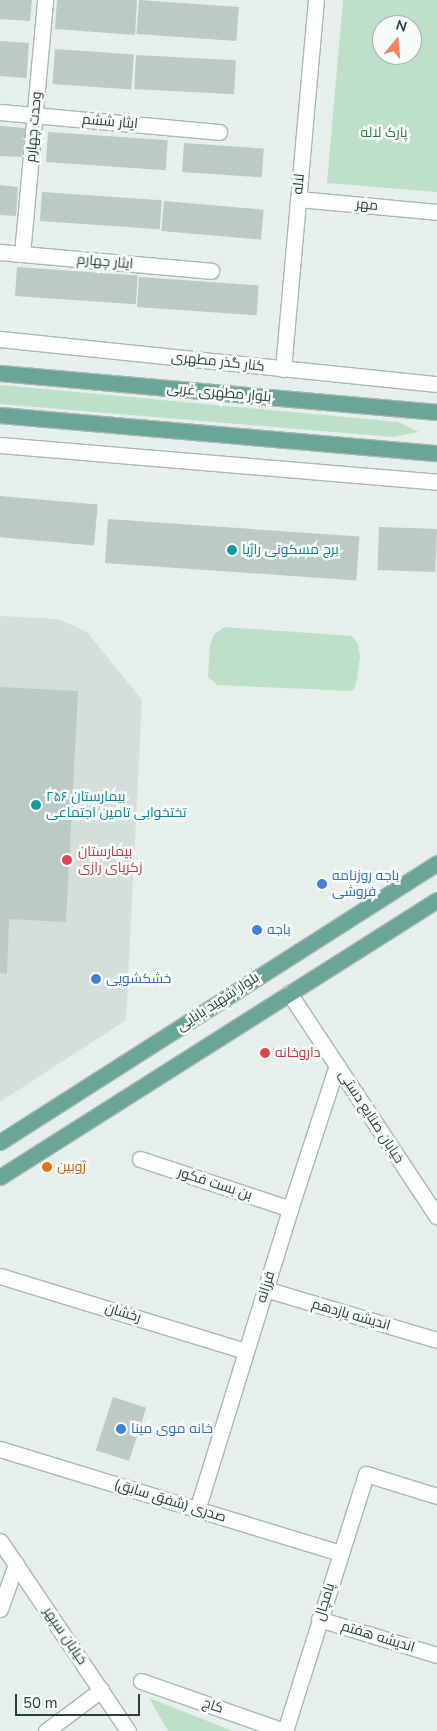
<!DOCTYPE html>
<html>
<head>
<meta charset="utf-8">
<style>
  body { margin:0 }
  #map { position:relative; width:437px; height:1731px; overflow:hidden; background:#e6efeb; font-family:"Nunito Sans",Cairo,sans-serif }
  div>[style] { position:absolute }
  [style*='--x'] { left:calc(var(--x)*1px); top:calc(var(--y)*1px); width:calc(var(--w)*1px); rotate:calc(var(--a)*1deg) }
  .built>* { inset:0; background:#d4dfda }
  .green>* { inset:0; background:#bfe0c8 }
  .building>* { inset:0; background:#bbcac4; transform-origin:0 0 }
  .roads { filter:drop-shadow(1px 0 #a8b8b2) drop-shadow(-1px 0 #a8b8b2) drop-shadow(0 1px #a8b8b2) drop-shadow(0 -1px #a8b8b2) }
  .minor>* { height:15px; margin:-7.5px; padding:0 7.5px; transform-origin:7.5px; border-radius:7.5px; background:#fff }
  .major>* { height:15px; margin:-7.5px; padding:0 7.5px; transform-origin:7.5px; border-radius:7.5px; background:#6aa596 }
  .dots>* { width:14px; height:14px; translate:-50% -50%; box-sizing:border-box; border:2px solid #f7fbf9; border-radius:50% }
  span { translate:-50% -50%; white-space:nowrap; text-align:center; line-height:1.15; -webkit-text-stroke:5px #f7fbf9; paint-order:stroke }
  .street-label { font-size:14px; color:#24423a }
  .park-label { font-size:14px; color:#2d7a4b }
  .culture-label { font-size:14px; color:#0d838f }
  .left { translate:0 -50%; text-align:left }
  .health-label { font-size:14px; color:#be3a42 }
  .shop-label { font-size:14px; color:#366cbe }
  .food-label { font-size:14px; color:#c56008 }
  .north { position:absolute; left:372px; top:15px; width:50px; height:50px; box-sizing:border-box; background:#f7fbf9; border:1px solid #a3b1ad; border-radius:50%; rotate:17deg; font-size:14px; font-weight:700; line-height:20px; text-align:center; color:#24423a }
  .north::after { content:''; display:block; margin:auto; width:18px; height:22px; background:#f4845f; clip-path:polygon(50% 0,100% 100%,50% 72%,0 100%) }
  .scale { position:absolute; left:15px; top:1694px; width:125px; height:22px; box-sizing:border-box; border:2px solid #24423a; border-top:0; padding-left:6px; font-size:15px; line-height:18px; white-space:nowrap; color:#24423a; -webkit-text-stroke:4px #f7fbf9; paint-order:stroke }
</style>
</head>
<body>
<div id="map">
  <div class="built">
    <i style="clip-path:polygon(0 616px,58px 619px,87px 632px,142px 700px,126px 1020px,0 1102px)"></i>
  </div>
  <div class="green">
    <i style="clip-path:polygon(evenodd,343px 0,437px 0,437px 192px,327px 183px,343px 0,382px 25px,412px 25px,412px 55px,382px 55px,382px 25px)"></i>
    <i style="clip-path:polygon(0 385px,398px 422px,419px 432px,393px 437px,0 404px)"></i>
    <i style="clip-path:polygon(225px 627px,352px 636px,358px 644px,360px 656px,357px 680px,353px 691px,217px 685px,208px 677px,210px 645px,214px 634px)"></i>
    <i style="clip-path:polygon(149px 1698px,233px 1731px,168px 1731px)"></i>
  </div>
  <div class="building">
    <i style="clip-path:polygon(0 0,32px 0,30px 21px,0 19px)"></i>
    <i style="clip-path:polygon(57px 0,137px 0,135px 35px,55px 29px)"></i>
    <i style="left:139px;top:0;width:100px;height:34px;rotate:4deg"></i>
    <i style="left:0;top:41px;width:29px;height:35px;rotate:4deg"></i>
    <i style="left:55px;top:49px;width:79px;height:35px;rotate:4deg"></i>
    <i style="left:136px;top:55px;width:100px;height:34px;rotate:3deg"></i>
    <i style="clip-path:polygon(0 126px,26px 128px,23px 157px,0 156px)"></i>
    <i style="left:48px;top:132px;width:120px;height:30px;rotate:4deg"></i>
    <i style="left:184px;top:143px;width:80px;height:29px;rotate:4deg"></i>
    <i style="clip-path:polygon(0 185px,18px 187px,16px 216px,0 215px)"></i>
    <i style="left:42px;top:192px;width:120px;height:29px;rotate:4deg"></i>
    <i style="left:164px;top:201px;width:100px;height:30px;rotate:5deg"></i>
    <i style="left:17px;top:267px;width:121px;height:29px;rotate:4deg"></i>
    <i style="left:139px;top:277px;width:120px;height:30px;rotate:4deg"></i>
    <i style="left:0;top:496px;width:98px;height:41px;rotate:5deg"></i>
    <i style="left:108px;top:519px;width:252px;height:44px;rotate:4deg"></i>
    <i style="left:379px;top:527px;width:58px;height:43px;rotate:2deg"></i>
    <i style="clip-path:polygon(0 687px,78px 691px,66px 922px,9px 919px,7px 974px,0 973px)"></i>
    <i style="left:113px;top:1397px;width:35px;height:56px;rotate:18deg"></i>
  </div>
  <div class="roads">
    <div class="minor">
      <i style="--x:0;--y:112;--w:220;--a:5.2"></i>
      <i style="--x:298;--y:199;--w:140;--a:5.3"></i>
      <i style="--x:0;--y:252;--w:212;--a:5.1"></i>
      <i style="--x:22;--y:254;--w:255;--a:-84.8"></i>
      <i style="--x:0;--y:339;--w:439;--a:5.9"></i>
      <i style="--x:283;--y:369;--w:370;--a:-84.9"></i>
      <i style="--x:0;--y:445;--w:439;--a:4.8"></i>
      <i style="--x:289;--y:993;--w:268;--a:56.5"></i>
      <i style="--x:140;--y:1159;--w:158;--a:18.4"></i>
      <i style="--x:0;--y:1276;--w:257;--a:17"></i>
      <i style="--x:265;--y:1289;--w:179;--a:16.5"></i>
      <i style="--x:0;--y:1449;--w:356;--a:17"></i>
      <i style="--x:197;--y:1510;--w:315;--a:-72.8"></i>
      <i style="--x:290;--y:1209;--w:151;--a:-71.9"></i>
      <i style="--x:0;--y:1541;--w:229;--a:56"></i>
      <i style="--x:0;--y:1609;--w:48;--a:-70.4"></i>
      <i style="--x:319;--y:1619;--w:123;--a:17"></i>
      <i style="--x:141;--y:1681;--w:151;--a:19.3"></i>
      <i style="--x:46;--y:1731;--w:69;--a:-36.7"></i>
      <i style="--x:285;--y:1731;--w:269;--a:-72.5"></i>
      <i style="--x:366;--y:1474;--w:74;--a:17.2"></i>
    </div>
    <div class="major">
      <i style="--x:0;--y:373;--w:439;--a:5.1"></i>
      <i style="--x:0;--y:415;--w:439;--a:5"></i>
      <i style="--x:0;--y:1142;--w:518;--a:-32.56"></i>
      <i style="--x:0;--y:1177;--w:517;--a:-32.37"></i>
    </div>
  </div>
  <div class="dots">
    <i style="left:232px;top:550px;background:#0f9aa8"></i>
    <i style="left:36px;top:805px;background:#0f9aa8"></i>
    <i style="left:67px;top:860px;background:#e0444e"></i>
    <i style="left:322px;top:884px;background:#3f7fe0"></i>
    <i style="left:257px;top:930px;background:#3f7fe0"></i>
    <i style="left:96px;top:979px;background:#3f7fe0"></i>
    <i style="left:265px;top:1053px;background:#e0444e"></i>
    <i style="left:47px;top:1167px;background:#e8710a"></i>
    <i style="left:121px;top:1429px;background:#3f7fe0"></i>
  </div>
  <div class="street-label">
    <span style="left:110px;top:122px;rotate:5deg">ایثار ششم</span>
    <span style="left:34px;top:127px;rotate:-85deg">وحدت چهارم</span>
    <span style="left:299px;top:184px;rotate:-85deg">لاله</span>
    <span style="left:367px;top:205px;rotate:5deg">مهر</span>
    <span style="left:105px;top:262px;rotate:5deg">ایثار چهارم</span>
    <span style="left:218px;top:362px;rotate:6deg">کنار گذر مطهری</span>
    <span style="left:219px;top:393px;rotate:5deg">بلوار مطهری غربی</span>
    <span style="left:218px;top:1002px;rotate:-33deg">بلوار شهید بابایی</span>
    <span style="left:371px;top:1117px;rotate:57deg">خیابان صنایع دستی</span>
    <span style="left:215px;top:1184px;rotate:18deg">بن بست فكور</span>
    <span style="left:266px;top:1287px;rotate:-73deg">فرزانه</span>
    <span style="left:123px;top:1313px;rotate:17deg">رخشان</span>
    <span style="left:351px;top:1315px;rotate:16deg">اندیشه یازدهم</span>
    <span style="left:170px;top:1501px;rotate:17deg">صدری (شفق سابق)</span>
    <span style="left:325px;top:1602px;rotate:-73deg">پامچال</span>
    <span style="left:65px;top:1636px;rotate:56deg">خیابان سپهر</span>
    <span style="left:378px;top:1637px;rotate:17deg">اندیشه هفتم</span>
    <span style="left:213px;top:1706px;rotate:19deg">کاج</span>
  </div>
  <div class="park-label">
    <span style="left:384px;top:133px">پارک لاله</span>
  </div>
  <div class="culture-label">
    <span class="left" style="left:242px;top:550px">برج مسکونی راژیا</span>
    <span class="left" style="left:46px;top:805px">بیمارستان ۲۵۶<br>تختخوابی تامین اجتماعی</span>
  </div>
  <div class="health-label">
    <span class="left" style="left:78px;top:860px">بیمارستان<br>زکریای رازی</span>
    <span class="left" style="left:275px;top:1053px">داروخانه</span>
  </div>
  <div class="shop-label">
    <span class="left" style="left:332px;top:884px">باجه روزنامه<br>فروشی</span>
    <span class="left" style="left:267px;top:930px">باجه</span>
    <span class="left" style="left:106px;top:979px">خشکشویی</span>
    <span class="left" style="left:131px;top:1429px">خانه موی مینا</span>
  </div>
  <div class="food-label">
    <span class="left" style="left:57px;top:1167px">ژوبین</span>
  </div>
  <div class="north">N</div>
  <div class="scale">50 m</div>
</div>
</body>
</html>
